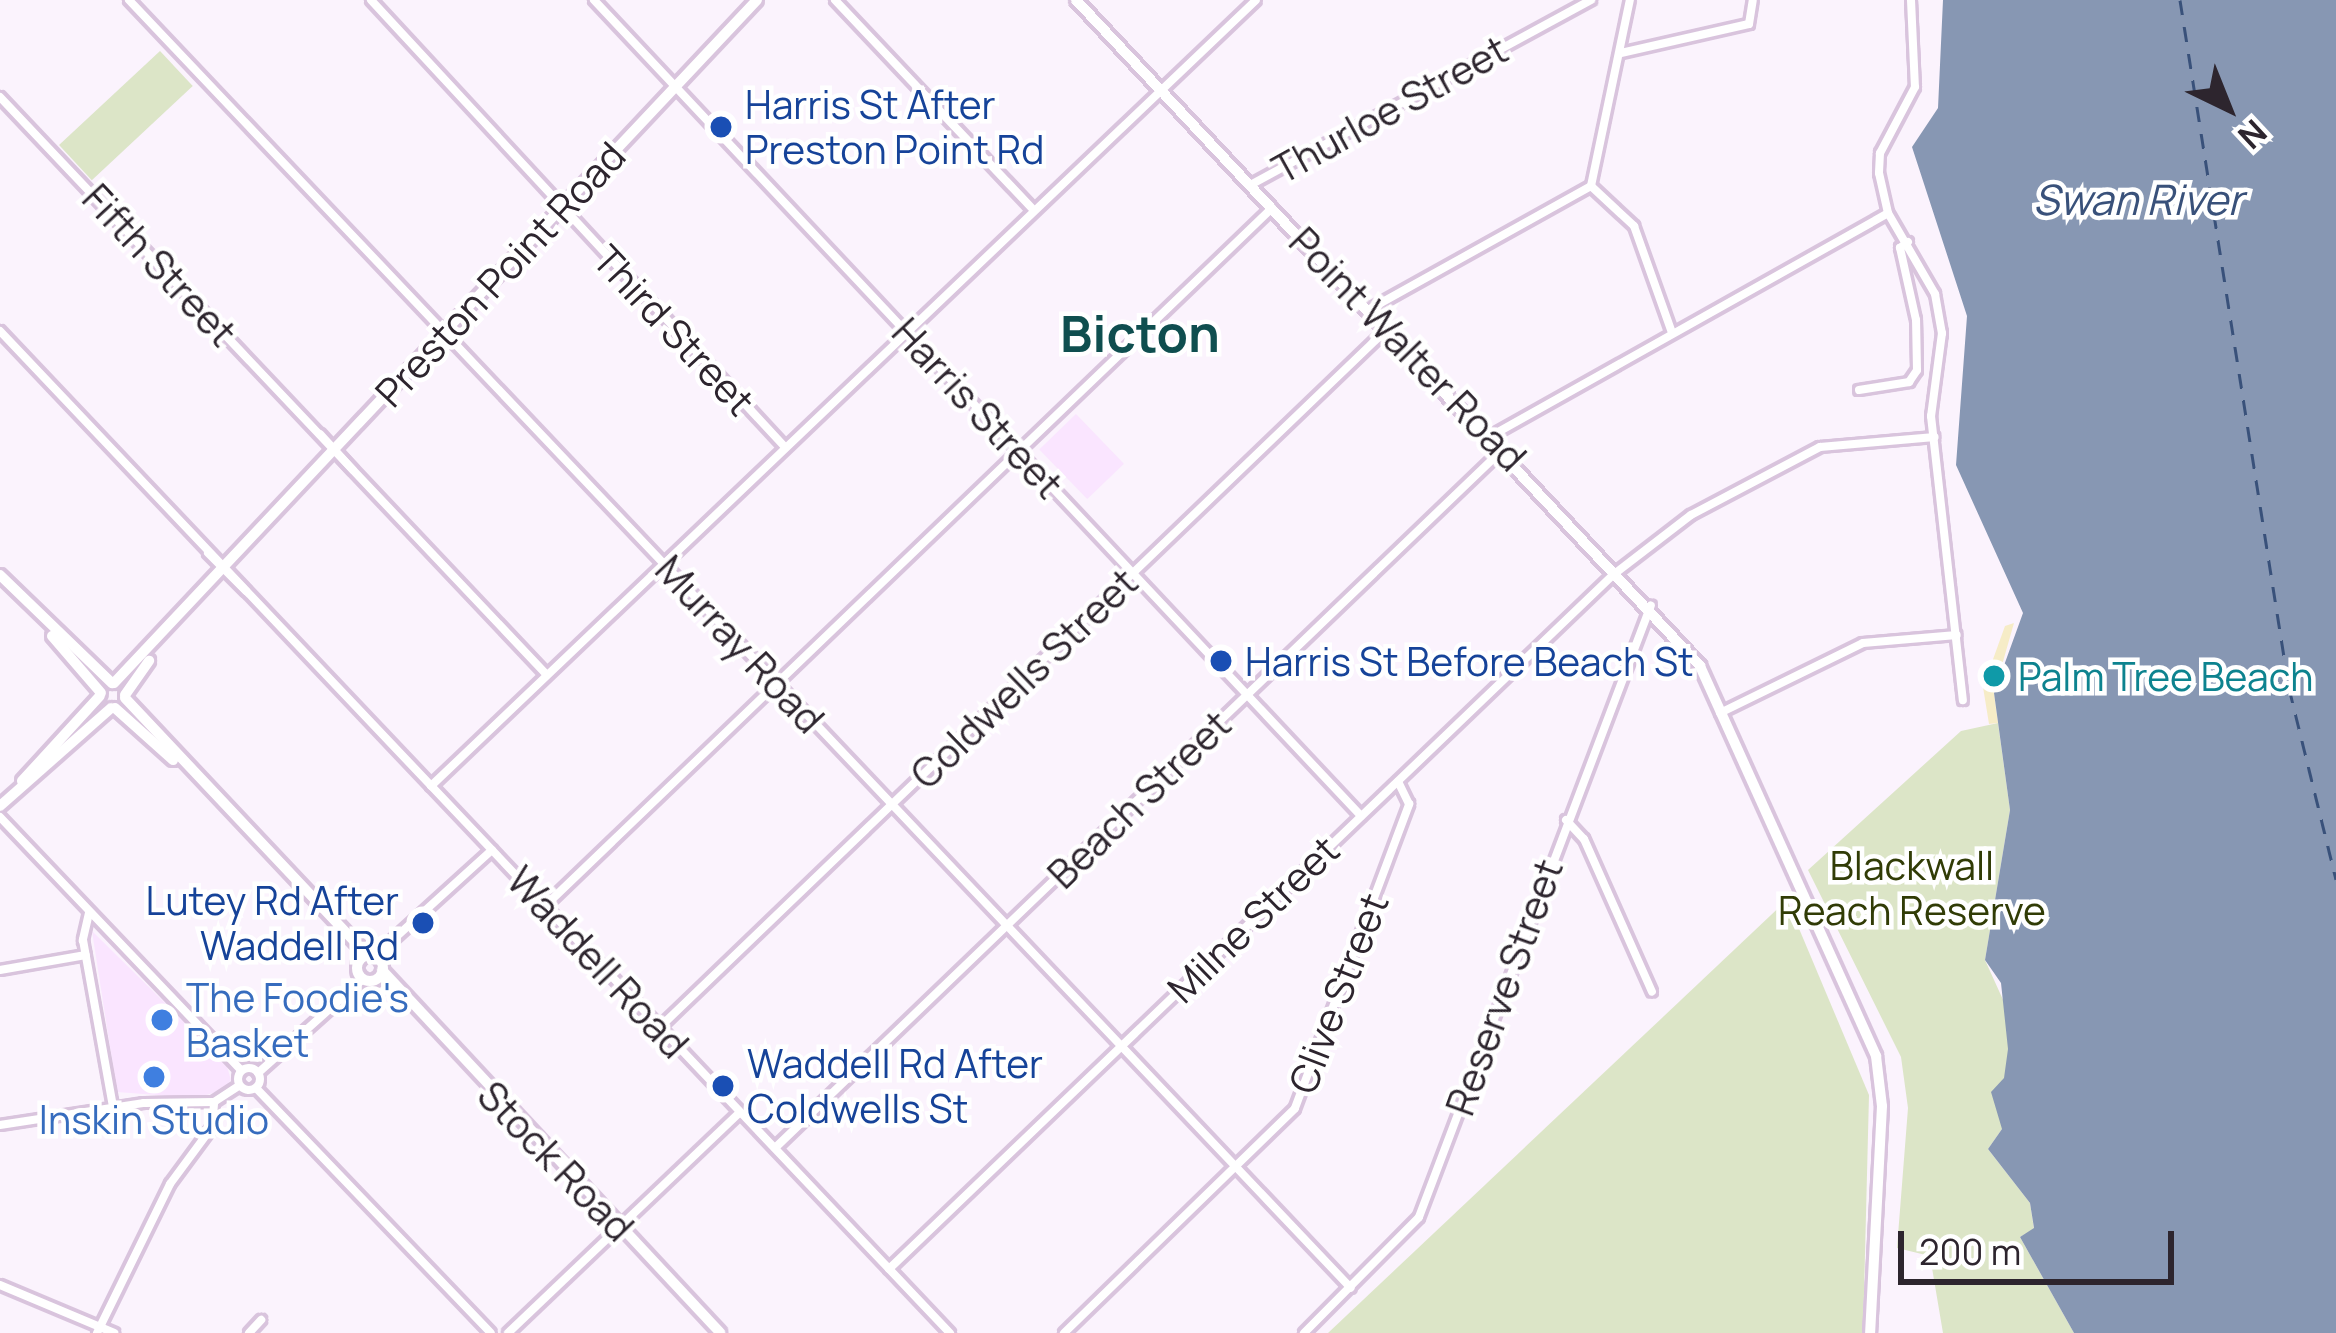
<!DOCTYPE html>
<html>
<head>
<meta charset="utf-8">
<style>
  body { margin:0 }
  #map { position:relative; width:2336px; height:1333px; overflow:hidden; background:#fbf3fd; font-family:Manrope,sans-serif }
  div>[style] { position:absolute }
  [style*='--x'] { left:calc(var(--x)*1px); top:calc(var(--y)*1px); width:calc(var(--w)*1px); rotate:calc(var(--a)*1deg) }
  .built>* { inset:0; background:#fae5ff; transform-origin:0 0 }
  .green>* { inset:0; background:#dce5c7; transform-origin:0 0 }
  .sand>* { inset:0; background:#f6ecc7 }
  .water>* { inset:0; background:#8797b3 }
  .ferry>* { height:3px; margin-top:-1.5px; transform-origin:0; background:repeating-linear-gradient(90deg,#39517a 0 15px,transparent 0 27px) }
  .roads { filter:drop-shadow(3px 0 #d9c4dd) drop-shadow(-3px 0 #d9c4dd) drop-shadow(0 3px #d9c4dd) drop-shadow(0 -3px #d9c4dd) }
  .street>* { height:8px; margin:-4px; padding:0 4px; transform-origin:4px; border-radius:4px; background:#fff }
  .street>.ring { margin:-4px; padding:0; box-sizing:content-box; background:none; border:8px solid #fff; border-radius:50% }
  .secondary>* { height:10px; margin:-5px; padding:0 5px; transform-origin:5px; border-radius:5px; background:#fff }
  .secondary>.ring { margin:-5px; padding:0; box-sizing:content-box; background:none; border:10px solid #fff; border-radius:50% }
  .dots>* { width:33px; height:33px; translate:-50% -50%; box-sizing:border-box; border:6px solid #fff; border-radius:50% }
  span { translate:-50% -50%; white-space:nowrap; text-align:center; line-height:1.15; -webkit-text-stroke:9px #fff; paint-order:stroke }
  .transit-label { font-size:39px; color:#164399 }
  .left { translate:0 -50%; text-align:left }
  .right { translate:-100% -50%; text-align:right }
  .street-label { font-size:39px; color:#2d252e }
  .culture-label { font-size:39px; color:#0d838f }
  .park-label { font-size:39px; color:#313c06 }
  .shop-label { font-size:39px; color:#366cbe }
  .water-label { font-size:42px; color:#39517a; font-style:italic }
  .district-label { font-size:51px; color:#0f4e4f; font-weight:700 }
  .north { position:absolute; left:2168px; top:48px; width:120px; height:120px; -webkit-text-stroke:9px #fff; paint-order:stroke; rotate:137deg; font-size:33px; font-weight:700; line-height:48px; text-align:center; color:#2d252e }
  .north::after { content:''; display:block; margin:auto; width:42px; height:54px; background:#2d252e; clip-path:polygon(50% 0,100% 100%,50% 72%,0 100%) }
  .scale { position:absolute; left:1898px; top:1231px; width:276px; height:54px; box-sizing:border-box; border:6px solid #2d252e; border-top:0; padding-left:15px; font-size:36px; line-height:42px; white-space:nowrap; color:#2d252e; -webkit-text-stroke:9px #fff; paint-order:stroke }
</style>
</head>
<body>
<div id="map">
  <div class="built">
    <i style="left:1076px;top:414px;width:69px;height:51px;rotate:46deg"></i>
    <i style="clip-path:polygon(92px 931px,226px 1063px,231px 1080px,223px 1090px,196px 1098px,117px 1092px)"></i>
  </div>
  <div class="green">
    <i style="left:160px;top:51px;width:48px;height:138px;rotate:47deg"></i>
    <i style="clip-path:polygon(1998px 723px,2010px 810px,1985px 960px,2009px 1013px,2008px 1061px,2002px 1129px,1988px 1149px,2030px 1203px,2034px 1229px,2020px 1237px,2074px 1333px,1943px 1333px,1930px 1256px,1897px 1248px,1908px 1108px,1901px 1057px,1808px 870px,1961px 731px)"></i>
    <i style="clip-path:polygon(1787px 900px,1869px 1095px,1863px 1333px,1328px 1333px)"></i>
  </div>
  <div class="sand">
    <i style="clip-path:polygon(2014px 623px,1994px 693px,1998px 723px,1989px 724px,1983px 687px,2005px 626px)"></i>
  </div>
  <div class="water">
    <i style="clip-path:polygon(1943px 0,2336px 0,2336px 1333px,2074px 1333px,2020px 1237px,2034px 1228px,2030px 1203px,1988px 1149px,2002px 1129px,1991px 1092px,2004px 1078px,2008px 1049px,2001px 983px,1985px 960px,2010px 810px,1994px 693px,2023px 613px,1956px 465px,1967px 316px,1912px 147px,1938px 108px)"></i>
  </div>
  <div class="ferry">
    <i style="--x:2180;--y:0;--w:697;--a:81"></i>
    <i style="--x:2289;--y:688;--w:197;--a:76.2"></i>
  </div>
  <div class="roads">
    <div class="street">
      <i style="--x:129;--y:0;--w:1775;--a:46.51"></i>
      <i style="--x:371;--y:0;--w:608;--a:47.2"></i>
      <i style="--x:594;--y:0;--w:1120;--a:46.77"></i>
      <i style="--x:835;--y:0;--w:286;--a:46.6"></i>
      <i style="--x:1911;--y:0;--w:87;--a:87.4"></i>
      <i style="--x:1915;--y:87;--w:75;--a:117.9"></i>
      <i style="--x:1880;--y:153;--w:20;--a:93"></i>
      <i style="--x:1879;--y:173;--w:41;--a:77.3"></i>
      <i style="--x:1888;--y:213;--w:94;--a:59.9"></i>
      <i style="--x:1935;--y:294;--w:40;--a:80"></i>
      <i style="--x:1942;--y:333;--w:84;--a:97.5"></i>
      <i style="--x:1931;--y:416;--w:286;--a:83.6"></i>
      <i style="--x:1621;--y:53;--w:131;--a:-12.8"></i>
      <i style="--x:1749;--y:24;--w:24;--a:-81"></i>
      <i style="--x:0;--y:97;--w:794;--a:46.58"></i>
      <i style="--x:1252;--y:184;--w:386;--a:-28.5"></i>
      <i style="--x:1591;--y:186;--w:59;--a:42.9"></i>
      <i style="--x:1634;--y:226;--w:114;--a:70.4"></i>
      <i style="--x:1370;--y:309;--w:253;--a:-29.1"></i>
      <i style="--x:1591;--y:186;--w:190;--a:-78.2"></i>
      <i style="--x:0;--y:331;--w:1381;--a:46.53"></i>
      <i style="--x:1859;--y:390;--w:51;--a:-9.1"></i>
      <i style="--x:1909;--y:382;--w:14;--a:-56"></i>
      <i style="--x:1917;--y:370;--w:50;--a:-91.1"></i>
      <i style="--x:1916;--y:320;--w:74;--a:-102.5"></i>
      <i style="--x:1900;--y:248;--w:10;--a:-37"></i>
      <i style="--x:320;--y:434;--w:49;--a:47.5"></i>
      <i style="--x:1491;--y:436;--w:455;--a:-29.3"></i>
      <i style="--x:208;--y:553;--w:54;--a:45"></i>
      <i style="--x:1720;--y:713;--w:159;--a:-26.1"></i>
      <i style="--x:1863;--y:643;--w:94;--a:-4.9"></i>
      <i style="--x:431;--y:786;--w:1139;--a:-43.61"></i>
      <i style="--x:0;--y:817;--w:349;--a:46.4"></i>
      <i style="--x:1566;--y:820;--w:26;--a:47"></i>
      <i style="--x:1584;--y:839;--w:167;--a:66"></i>
      <i style="--x:545;--y:906;--w:1008;--a:-43.83"></i>
      <i style="--x:89;--y:913;--w:28;--a:103"></i>
      <i style="--x:83;--y:940;--w:169;--a:79.8"></i>
      <i style="--x:375;--y:956;--w:158;--a:-42.2"></i>
      <i style="--x:382;--y:964;--w:18;--a:-63"></i>
      <i style="--x:0;--y:970;--w:87;--a:-9.9"></i>
      <i style="--x:660;--y:1027;--w:1008;--a:-43.83"></i>
      <i class="ring" style="left:238px;top:1068px;width:14px;height:14px"></i>
      <i style="--x:258;--y:1073;--w:141;--a:-41.8"></i>
      <i style="--x:256;--y:1088;--w:339;--a:46.2"></i>
      <i style="--x:0;--y:1125;--w:146;--a:-8.7"></i>
      <i style="--x:144;--y:1103;--w:70;--a:-0.8"></i>
      <i style="--x:214;--y:1102;--w:30;--a:-33"></i>
      <i style="--x:775;--y:1148;--w:1006;--a:-43.83"></i>
      <i style="--x:889;--y:1269;--w:1003;--a:-43.79"></i>
      <i style="--x:1613;--y:575;--w:98;--a:-37.6"></i>
      <i style="--x:1691;--y:515;--w:146;--a:-27.8"></i>
      <i style="--x:1820;--y:447;--w:115;--a:-5"></i>
      <i style="--x:0;--y:1285;--w:124;--a:22.8"></i>
      <i style="--x:97;--y:1333;--w:166;--a:-63.9"></i>
      <i style="--x:170;--y:1184;--w:71;--a:-53.6"></i>
      <i style="--x:212;--y:1127;--w:25;--a:-85"></i>
      <i style="--x:249;--y:1333;--w:18;--a:-47"></i>
      <i style="--x:508;--y:1333;--w:320;--a:-43.6"></i>
      <i style="--x:1064;--y:1333;--w:322;--a:-44.2"></i>
      <i style="--x:1295;--y:1108;--w:325;--a:-69.4"></i>
      <i style="--x:1409;--y:804;--w:25;--a:-116"></i>
      <i style="--x:1304;--y:1333;--w:163;--a:-45.2"></i>
      <i style="--x:1419;--y:1217;--w:654;--a:-69.24"></i>
    </div>
    <div class="secondary">
      <i style="--x:1076;--y:0;--w:913;--a:46.86"></i>
      <i style="--x:1700;--y:666;--w:428;--a:65.7"></i>
      <i style="--x:1876;--y:1056;--w:50;--a:83.2"></i>
      <i style="--x:1882;--y:1106;--w:227;--a:93"></i>
      <i style="--x:0;--y:575;--w:156;--a:44"></i>
      <i style="--x:52;--y:636;--w:75;--a:49.3"></i>
      <i style="--x:114;--y:683;--w:938;--a:-46.73"></i>
      <i style="--x:125;--y:695;--w:42;--a:-54.8"></i>
      <i style="--x:125;--y:698;--w:353;--a:46.7"></i>
      <i style="--x:115;--y:708;--w:78;--a:41.9"></i>
      <i style="--x:22;--y:781;--w:115;--a:-47.5"></i>
      <i style="--x:0;--y:806;--w:148;--a:-41.4"></i>
      <i class="ring" style="left:357px;top:955px;width:16px;height:16px"></i>
      <i style="--x:382;--y:970;--w:496;--a:47"></i>
    </div>
  </div>
  <div class="dots">
    <i style="left:721px;top:127px;background:#1a4fb4"></i>
    <i style="left:1221px;top:661px;background:#1a4fb4"></i>
    <i style="left:1994px;top:676px;background:#0f9aa8"></i>
    <i style="left:423px;top:923px;background:#1a4fb4"></i>
    <i style="left:162px;top:1020px;background:#3f7fe0"></i>
    <i style="left:154px;top:1077px;background:#3f7fe0"></i>
    <i style="left:723px;top:1086px;background:#1a4fb4"></i>
  </div>
  <div class="transit-label">
    <span class="left" style="left:745px;top:127px">Harris St After<br>Preston Point Rd</span>
    <span class="left" style="left:1245px;top:661px">Harris St Before Beach St</span>
    <span class="right" style="left:399px;top:923px">Lutey Rd After<br>Waddell Rd</span>
    <span class="left" style="left:747px;top:1086px">Waddell Rd After<br>Coldwells St</span>
  </div>
  <div class="street-label">
    <span style="left:1390px;top:109px;rotate:-29deg">Thurloe Street</span>
    <span style="left:160px;top:265px;rotate:47deg">Fifth Street</span>
    <span style="left:500px;top:274px;rotate:-47deg">Preston Point Road</span>
    <span style="left:674px;top:330px;rotate:47deg">Third Street</span>
    <span style="left:1408px;top:349px;rotate:46deg">Point Walter Road</span>
    <span style="left:978px;top:408px;rotate:47deg">Harris Street</span>
    <span style="left:740px;top:644px;rotate:47deg">Murray Road</span>
    <span style="left:1024px;top:678px;rotate:-44deg">Coldwells Street</span>
    <span style="left:1139px;top:799px;rotate:-44deg">Beach Street</span>
    <span style="left:1253px;top:919px;rotate:-44deg">Milne Street</span>
    <span style="left:598px;top:962px;rotate:47deg">Waddell Road</span>
    <span style="left:1504px;top:987px;rotate:-70deg">Reserve Street</span>
    <span style="left:1338px;top:993px;rotate:-69deg">Clive Street</span>
    <span style="left:556px;top:1161px;rotate:46deg">Stock Road</span>
  </div>
  <div class="culture-label">
    <span class="left" style="left:2018px;top:676px">Palm Tree Beach</span>
  </div>
  <div class="park-label">
    <span style="left:1912px;top:888px">Blackwall<br>Reach Reserve</span>
  </div>
  <div class="shop-label">
    <span class="left" style="left:186px;top:1020px">The Foodie's<br>Basket</span>
    <span style="left:154px;top:1119px">Inskin Studio</span>
  </div>
  <div class="water-label">
    <span style="left:2138px;top:199px">Swan River</span>
  </div>
  <div class="district-label">
    <span style="left:1140px;top:333px">Bicton</span>
  </div>
  <div class="north">N</div>
  <div class="scale">200 m</div>
</div>
</body>
</html>
